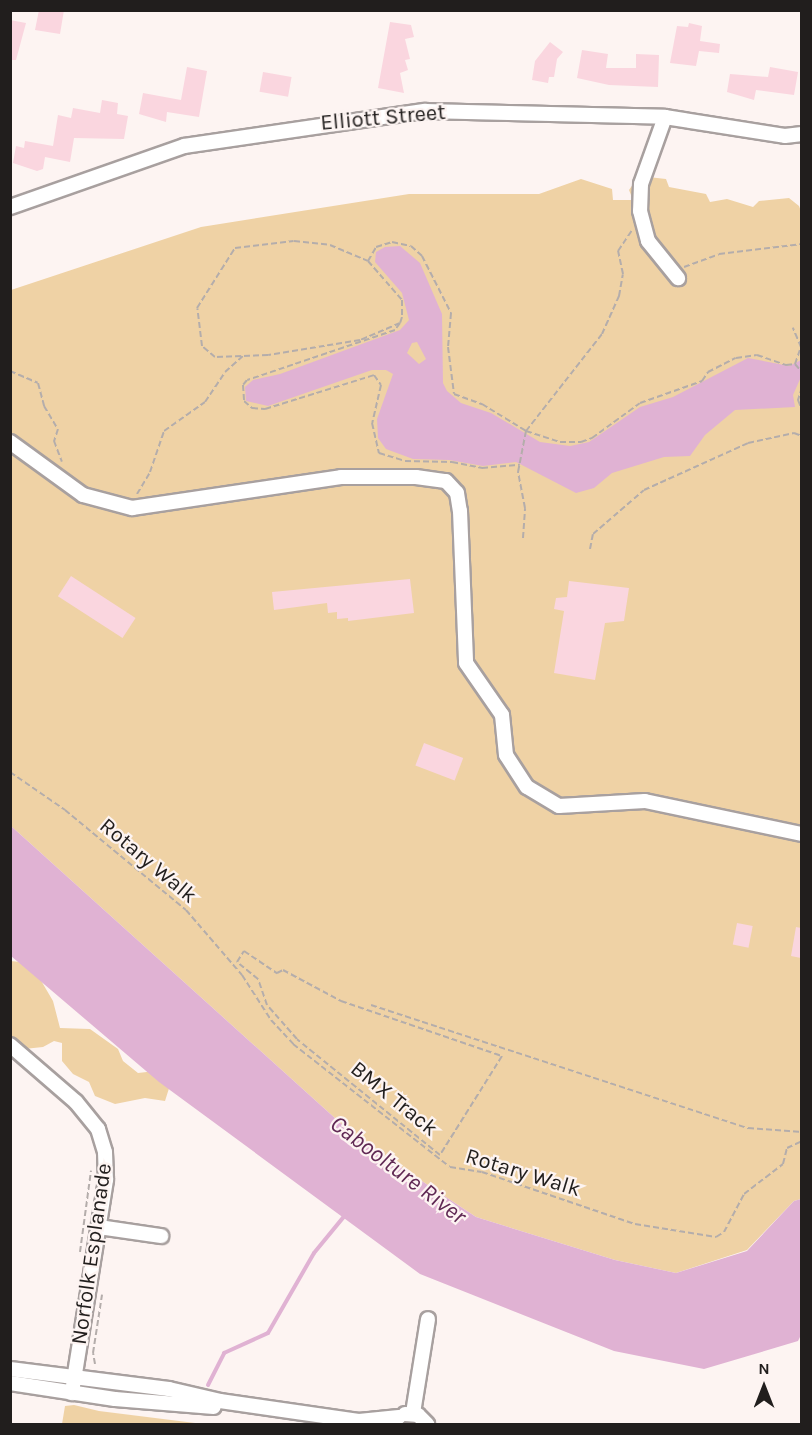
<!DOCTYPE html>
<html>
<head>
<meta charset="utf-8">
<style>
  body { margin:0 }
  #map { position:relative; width:812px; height:1435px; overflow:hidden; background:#fdf4f2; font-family:Karla,sans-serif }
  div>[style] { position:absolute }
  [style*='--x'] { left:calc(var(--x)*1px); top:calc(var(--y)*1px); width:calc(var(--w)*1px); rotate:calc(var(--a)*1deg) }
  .green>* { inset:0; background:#efd2a5 }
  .water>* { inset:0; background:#e0b2d3 }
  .stream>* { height:4px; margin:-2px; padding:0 2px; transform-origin:2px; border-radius:2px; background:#e0b2d3 }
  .building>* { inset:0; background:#fad6df; transform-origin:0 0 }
  .path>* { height:2px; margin-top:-1px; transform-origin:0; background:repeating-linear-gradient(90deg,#b4adab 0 6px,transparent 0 9px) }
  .roads { filter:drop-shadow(2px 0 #a8a09f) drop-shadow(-2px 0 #a8a09f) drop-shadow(0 2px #a8a09f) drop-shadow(0 -2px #a8a09f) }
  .minor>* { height:14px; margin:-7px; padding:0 7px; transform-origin:7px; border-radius:7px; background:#fff }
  span { translate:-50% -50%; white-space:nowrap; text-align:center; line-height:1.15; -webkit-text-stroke:4.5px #fdf4f2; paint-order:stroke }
  .street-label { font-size:22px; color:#211e1d }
  .water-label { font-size:24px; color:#602954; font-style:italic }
  .frame { position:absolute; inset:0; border:12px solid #211e1d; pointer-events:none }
  .north { position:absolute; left:734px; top:1357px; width:60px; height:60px; -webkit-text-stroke:4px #fdf4f2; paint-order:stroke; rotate:0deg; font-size:16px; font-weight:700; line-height:24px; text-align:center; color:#211e1d }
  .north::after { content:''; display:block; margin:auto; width:21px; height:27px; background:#211e1d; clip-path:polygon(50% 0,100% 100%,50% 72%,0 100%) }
</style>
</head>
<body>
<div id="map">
  <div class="green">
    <i style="clip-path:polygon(648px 177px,666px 179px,669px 187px,706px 194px,710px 202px,727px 199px,753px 207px,759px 201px,789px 198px,799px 206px,802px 214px,801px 1199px,794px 1201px,747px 1250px,676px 1273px,615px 1260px,476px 1217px,357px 1138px,11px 826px,11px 290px,201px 227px,409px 194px,539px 194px,581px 179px,612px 189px,613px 200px,633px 200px,629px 190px,636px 180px)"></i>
    <i style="clip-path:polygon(10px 961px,21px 962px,36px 972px,53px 1001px,60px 1028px,90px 1029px,118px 1049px,123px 1061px,138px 1073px,164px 1070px,171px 1082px,165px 1101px,145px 1098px,115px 1104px,95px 1096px,89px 1082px,73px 1074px,62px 1061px,62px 1043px,54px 1041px,43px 1047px,24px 1049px,11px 1039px)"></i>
    <i style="clip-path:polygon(74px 1405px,99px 1411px,203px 1424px,62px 1424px,65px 1406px)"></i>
  </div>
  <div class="water">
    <i style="clip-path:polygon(evenodd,400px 246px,420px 263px,442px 314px,443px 383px,447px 391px,461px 403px,491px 413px,540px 442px,570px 446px,589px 442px,640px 407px,673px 397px,748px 358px,789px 366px,801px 360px,801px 377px,793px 395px,795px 407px,735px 410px,705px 435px,690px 456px,664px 457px,612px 473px,594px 488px,576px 493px,516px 462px,483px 466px,449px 460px,413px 459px,386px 449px,378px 438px,377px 419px,393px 374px,386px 370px,372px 370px,268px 406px,246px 401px,245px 387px,253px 380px,280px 374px,400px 330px,409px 320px,402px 293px,375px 262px,376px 252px,385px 247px,400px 246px,417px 342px,426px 359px,419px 364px,407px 353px,412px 343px,417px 342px)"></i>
    <i style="clip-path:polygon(11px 826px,357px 1138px,476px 1217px,615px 1260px,676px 1273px,747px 1251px,794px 1201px,801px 1199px,802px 1333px,798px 1341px,704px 1369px,614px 1351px,420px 1274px,159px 1082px,11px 956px)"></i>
  </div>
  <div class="stream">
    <i style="--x:208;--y:1385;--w:36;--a:-63"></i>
    <i style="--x:224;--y:1353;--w:48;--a:-24.4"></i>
    <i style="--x:268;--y:1333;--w:92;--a:-60.1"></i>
    <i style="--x:314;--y:1253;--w:50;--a:-50.6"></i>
  </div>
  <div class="building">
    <i style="clip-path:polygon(39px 10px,64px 10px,60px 34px,35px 30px)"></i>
    <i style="clip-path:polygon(10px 20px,26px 23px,16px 60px,10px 60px)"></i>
    <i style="clip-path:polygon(390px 22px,411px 25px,414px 37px,405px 39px,410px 59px,405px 60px,408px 70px,400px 73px,404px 93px,378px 88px)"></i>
    <i style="clip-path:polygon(689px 23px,702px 26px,700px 41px,720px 44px,719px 53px,699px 51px,696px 66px,670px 63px,677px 26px,688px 27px)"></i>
    <i style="clip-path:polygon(550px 42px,563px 52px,557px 59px,554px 77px,549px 77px,548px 83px,532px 80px,535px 61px)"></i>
    <i style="clip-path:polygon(582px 50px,608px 54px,606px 68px,636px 68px,636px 54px,659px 55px,658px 87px,609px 85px,577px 78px)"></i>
    <i style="clip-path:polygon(187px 67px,207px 71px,199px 117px,167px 112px,166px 122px,139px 114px,143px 93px,181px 100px)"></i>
    <i style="clip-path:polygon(770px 67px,798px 72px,794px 95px,756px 90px,754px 100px,727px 92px,730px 74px,768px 77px)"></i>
    <i style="left:263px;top:72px;width:29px;height:20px;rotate:10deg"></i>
    <i style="clip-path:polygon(102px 100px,118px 103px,117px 114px,128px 116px,124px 139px,74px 138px,70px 162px,45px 157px,43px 169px,37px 171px,13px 163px,16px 146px,24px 148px,25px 141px,53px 146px,58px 115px,71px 118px,73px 108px,100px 113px)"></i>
    <i style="left:71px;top:576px;width:77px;height:24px;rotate:33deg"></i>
    <i style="clip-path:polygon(410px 579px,414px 613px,348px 621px,348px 618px,337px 619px,337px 612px,328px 613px,327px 603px,274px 610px,272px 592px)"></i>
    <i style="clip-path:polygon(569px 581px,629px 588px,624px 621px,605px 623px,595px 680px,554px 673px,564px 611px,554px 609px,556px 598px,567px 597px)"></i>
    <i style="left:424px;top:743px;width:42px;height:24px;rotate:21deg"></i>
    <i style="left:737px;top:923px;width:16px;height:22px;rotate:11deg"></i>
    <i style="clip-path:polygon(796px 927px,801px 928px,801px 958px,791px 956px)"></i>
  </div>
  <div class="path">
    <i style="--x:368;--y:261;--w:16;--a:-60"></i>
    <i style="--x:376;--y:247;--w:17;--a:-17"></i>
    <i style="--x:392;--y:242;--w:19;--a:12"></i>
    <i style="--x:411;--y:246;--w:15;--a:42"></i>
    <i style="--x:422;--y:256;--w:64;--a:63"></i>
    <i style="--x:451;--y:313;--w:34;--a:95"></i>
    <i style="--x:448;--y:347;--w:47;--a:82.7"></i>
    <i style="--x:454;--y:394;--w:30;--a:20"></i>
    <i style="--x:482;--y:404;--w:52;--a:31.5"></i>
    <i style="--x:526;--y:431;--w:36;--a:18"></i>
    <i style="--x:560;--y:442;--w:21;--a:0"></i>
    <i style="--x:581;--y:442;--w:12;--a:-20"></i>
    <i style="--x:592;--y:438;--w:59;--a:-36.1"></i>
    <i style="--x:640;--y:403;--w:66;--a:-19.5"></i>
    <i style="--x:702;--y:381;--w:11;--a:-56"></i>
    <i style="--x:708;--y:372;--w:31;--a:-27"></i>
    <i style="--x:736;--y:358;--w:21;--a:-8"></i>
    <i style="--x:757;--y:355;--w:31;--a:19"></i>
    <i style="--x:786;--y:365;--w:9;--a:-6"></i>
    <i style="--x:795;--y:364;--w:18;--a:-71"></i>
    <i style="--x:801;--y:347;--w:21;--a:-113"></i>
    <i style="--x:684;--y:267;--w:37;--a:-20"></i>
    <i style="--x:719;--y:254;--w:84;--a:-6.9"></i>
    <i style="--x:400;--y:323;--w:43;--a:157"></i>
    <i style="--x:360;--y:340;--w:93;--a:170.7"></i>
    <i style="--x:268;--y:355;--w:53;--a:177.8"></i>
    <i style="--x:215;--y:357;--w:17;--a:-140"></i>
    <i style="--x:202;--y:346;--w:38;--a:-97"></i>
    <i style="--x:197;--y:308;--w:71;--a:-57.7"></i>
    <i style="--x:235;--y:248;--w:59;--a:-6.8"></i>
    <i style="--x:294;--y:241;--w:36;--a:6"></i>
    <i style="--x:330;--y:245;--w:41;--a:22.8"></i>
    <i style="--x:368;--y:261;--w:52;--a:48.9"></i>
    <i style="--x:402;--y:300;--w:17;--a:90"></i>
    <i style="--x:402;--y:317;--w:6;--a:108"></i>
    <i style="--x:400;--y:323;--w:9;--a:126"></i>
    <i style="--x:395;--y:330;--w:156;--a:161.3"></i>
    <i style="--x:247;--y:380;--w:6;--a:129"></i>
    <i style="--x:243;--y:385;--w:16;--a:86"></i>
    <i style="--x:244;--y:401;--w:11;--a:41"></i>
    <i style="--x:252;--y:408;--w:13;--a:4"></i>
    <i style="--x:265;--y:409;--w:114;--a:-17.3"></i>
    <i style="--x:374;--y:375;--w:12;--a:55"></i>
    <i style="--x:381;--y:385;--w:39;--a:103"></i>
    <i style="--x:372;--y:423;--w:31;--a:77"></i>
    <i style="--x:379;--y:453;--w:27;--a:17"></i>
    <i style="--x:405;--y:461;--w:47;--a:1.2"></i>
    <i style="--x:452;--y:462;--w:31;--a:11"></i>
    <i style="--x:482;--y:468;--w:38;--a:-5"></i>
    <i style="--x:795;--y:364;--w:11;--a:49"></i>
    <i style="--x:10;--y:371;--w:30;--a:23"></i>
    <i style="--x:38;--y:383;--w:24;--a:75"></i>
    <i style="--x:44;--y:406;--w:27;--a:59"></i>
    <i style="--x:58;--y:429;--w:13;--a:108"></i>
    <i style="--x:54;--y:441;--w:22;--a:69"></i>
    <i style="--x:802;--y:387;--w:14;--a:107"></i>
    <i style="--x:798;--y:400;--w:11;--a:68"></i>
    <i style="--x:137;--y:494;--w:26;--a:-59"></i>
    <i style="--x:150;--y:472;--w:43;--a:-71.1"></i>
    <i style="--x:164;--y:431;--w:50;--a:-35.3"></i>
    <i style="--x:205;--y:402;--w:36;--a:-56"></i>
    <i style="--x:225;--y:372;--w:24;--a:-42"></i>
    <i style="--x:523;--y:538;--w:30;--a:-86"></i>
    <i style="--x:525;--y:508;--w:37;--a:-101"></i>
    <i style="--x:518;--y:472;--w:42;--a:-79"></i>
    <i style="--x:526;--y:431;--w:123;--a:-51.9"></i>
    <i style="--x:602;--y:334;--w:42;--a:-65.9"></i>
    <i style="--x:619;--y:296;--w:22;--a:-80"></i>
    <i style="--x:623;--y:274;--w:24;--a:-102"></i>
    <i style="--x:618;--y:251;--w:25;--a:-56"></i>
    <i style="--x:590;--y:549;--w:15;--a:-79"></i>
    <i style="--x:593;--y:534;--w:67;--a:-40.8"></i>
    <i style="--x:644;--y:490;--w:114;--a:-24.3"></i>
    <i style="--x:748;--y:443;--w:47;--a:-12.3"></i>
    <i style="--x:794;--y:433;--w:9;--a:21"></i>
    <i style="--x:10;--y:772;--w:67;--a:34.6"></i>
    <i style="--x:65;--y:810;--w:157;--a:39.6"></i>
    <i style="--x:186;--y:910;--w:86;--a:49.3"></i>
    <i style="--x:242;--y:975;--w:54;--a:57.2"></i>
    <i style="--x:271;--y:1020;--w:33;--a:47"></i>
    <i style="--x:293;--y:1044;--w:199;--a:38.1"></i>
    <i style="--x:450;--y:1167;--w:32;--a:9"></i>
    <i style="--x:482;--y:1172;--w:162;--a:18.8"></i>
    <i style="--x:635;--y:1224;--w:82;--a:9.1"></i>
    <i style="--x:716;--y:1237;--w:9;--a:-32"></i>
    <i style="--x:724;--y:1232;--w:43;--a:-62.2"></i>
    <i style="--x:744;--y:1194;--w:49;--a:-37.6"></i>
    <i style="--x:783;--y:1164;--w:16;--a:-76"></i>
    <i style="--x:787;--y:1148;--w:17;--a:-25"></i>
    <i style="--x:244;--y:951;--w:40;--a:34"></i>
    <i style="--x:277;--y:973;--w:7;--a:-27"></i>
    <i style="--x:283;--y:970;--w:66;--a:28.1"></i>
    <i style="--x:341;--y:1001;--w:170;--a:18.9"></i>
    <i style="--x:502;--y:1056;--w:117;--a:122.1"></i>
    <i style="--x:440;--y:1155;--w:184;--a:-141"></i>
    <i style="--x:297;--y:1039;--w:45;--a:-131.4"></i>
    <i style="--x:267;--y:1005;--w:28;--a:-109"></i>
    <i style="--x:258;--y:979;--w:27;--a:-141"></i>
    <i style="--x:237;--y:962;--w:13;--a:-58"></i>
    <i style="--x:371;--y:1005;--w:397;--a:18.1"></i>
    <i style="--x:748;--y:1128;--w:54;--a:4.2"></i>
    <i style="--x:80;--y:1252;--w:82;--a:-82.3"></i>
    <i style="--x:95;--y:1364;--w:11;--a:-100"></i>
    <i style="--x:93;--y:1353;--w:59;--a:-81.2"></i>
  </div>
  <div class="roads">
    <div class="minor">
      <i style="--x:665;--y:117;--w:71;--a:109.7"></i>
      <i style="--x:641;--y:184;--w:27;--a:92"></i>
      <i style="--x:640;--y:211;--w:31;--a:75"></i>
      <i style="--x:648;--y:241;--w:48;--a:51"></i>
      <i style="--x:10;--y:207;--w:184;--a:-19.3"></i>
      <i style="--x:184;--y:146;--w:244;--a:-8.3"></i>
      <i style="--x:425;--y:111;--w:240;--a:1.4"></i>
      <i style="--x:665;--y:117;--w:121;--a:9"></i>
      <i style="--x:785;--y:136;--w:17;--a:-7"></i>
      <i style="--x:10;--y:442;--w:90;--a:36"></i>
      <i style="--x:83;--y:495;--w:51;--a:14.9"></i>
      <i style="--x:132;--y:508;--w:211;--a:-8.4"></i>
      <i style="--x:341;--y:477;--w:75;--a:0"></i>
      <i style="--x:416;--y:477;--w:30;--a:8"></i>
      <i style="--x:446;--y:481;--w:16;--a:47"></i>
      <i style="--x:457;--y:493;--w:18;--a:81"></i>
      <i style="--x:460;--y:511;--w:152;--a:87.7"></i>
      <i style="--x:466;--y:663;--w:63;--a:55.3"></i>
      <i style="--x:502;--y:715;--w:40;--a:84.3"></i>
      <i style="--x:506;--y:755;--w:38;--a:57"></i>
      <i style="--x:527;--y:787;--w:37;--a:31"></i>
      <i style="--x:559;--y:806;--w:86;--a:-3.3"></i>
      <i style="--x:645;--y:801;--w:160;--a:11.9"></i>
      <i style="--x:10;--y:1045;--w:87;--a:40.8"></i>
      <i style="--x:76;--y:1102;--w:35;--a:51"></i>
      <i style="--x:98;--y:1129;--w:24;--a:73"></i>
      <i style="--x:105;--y:1152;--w:28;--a:88"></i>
      <i style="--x:106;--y:1180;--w:216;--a:99.1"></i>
      <i style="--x:99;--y:1227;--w:63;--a:8.3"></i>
      <i style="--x:10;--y:1369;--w:160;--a:7.2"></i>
      <i style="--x:169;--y:1389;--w:52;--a:13.2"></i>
      <i style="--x:220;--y:1401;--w:140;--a:8.2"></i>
      <i style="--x:359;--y:1421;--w:40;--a:-5.7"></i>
      <i style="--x:10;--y:1383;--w:106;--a:8.7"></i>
      <i style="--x:115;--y:1399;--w:99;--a:4.6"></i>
      <i style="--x:413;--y:1413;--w:95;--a:-80.9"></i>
      <i style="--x:405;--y:1414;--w:13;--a:4"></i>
      <i style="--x:418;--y:1415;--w:13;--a:45"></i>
    </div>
  </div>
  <div class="street-label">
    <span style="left:383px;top:118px;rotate:-5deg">Elliott Street</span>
    <span style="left:148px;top:861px;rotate:40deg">Rotary Walk</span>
    <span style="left:394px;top:1099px;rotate:39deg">BMX Track</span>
    <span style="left:523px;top:1173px;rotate:17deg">Rotary Walk</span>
    <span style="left:92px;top:1254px;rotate:-82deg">Norfolk Esplanade</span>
  </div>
  <div class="water-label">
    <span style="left:398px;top:1170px;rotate:37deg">Caboolture River</span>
  </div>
  <div class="frame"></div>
  <div class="north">N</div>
</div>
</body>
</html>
